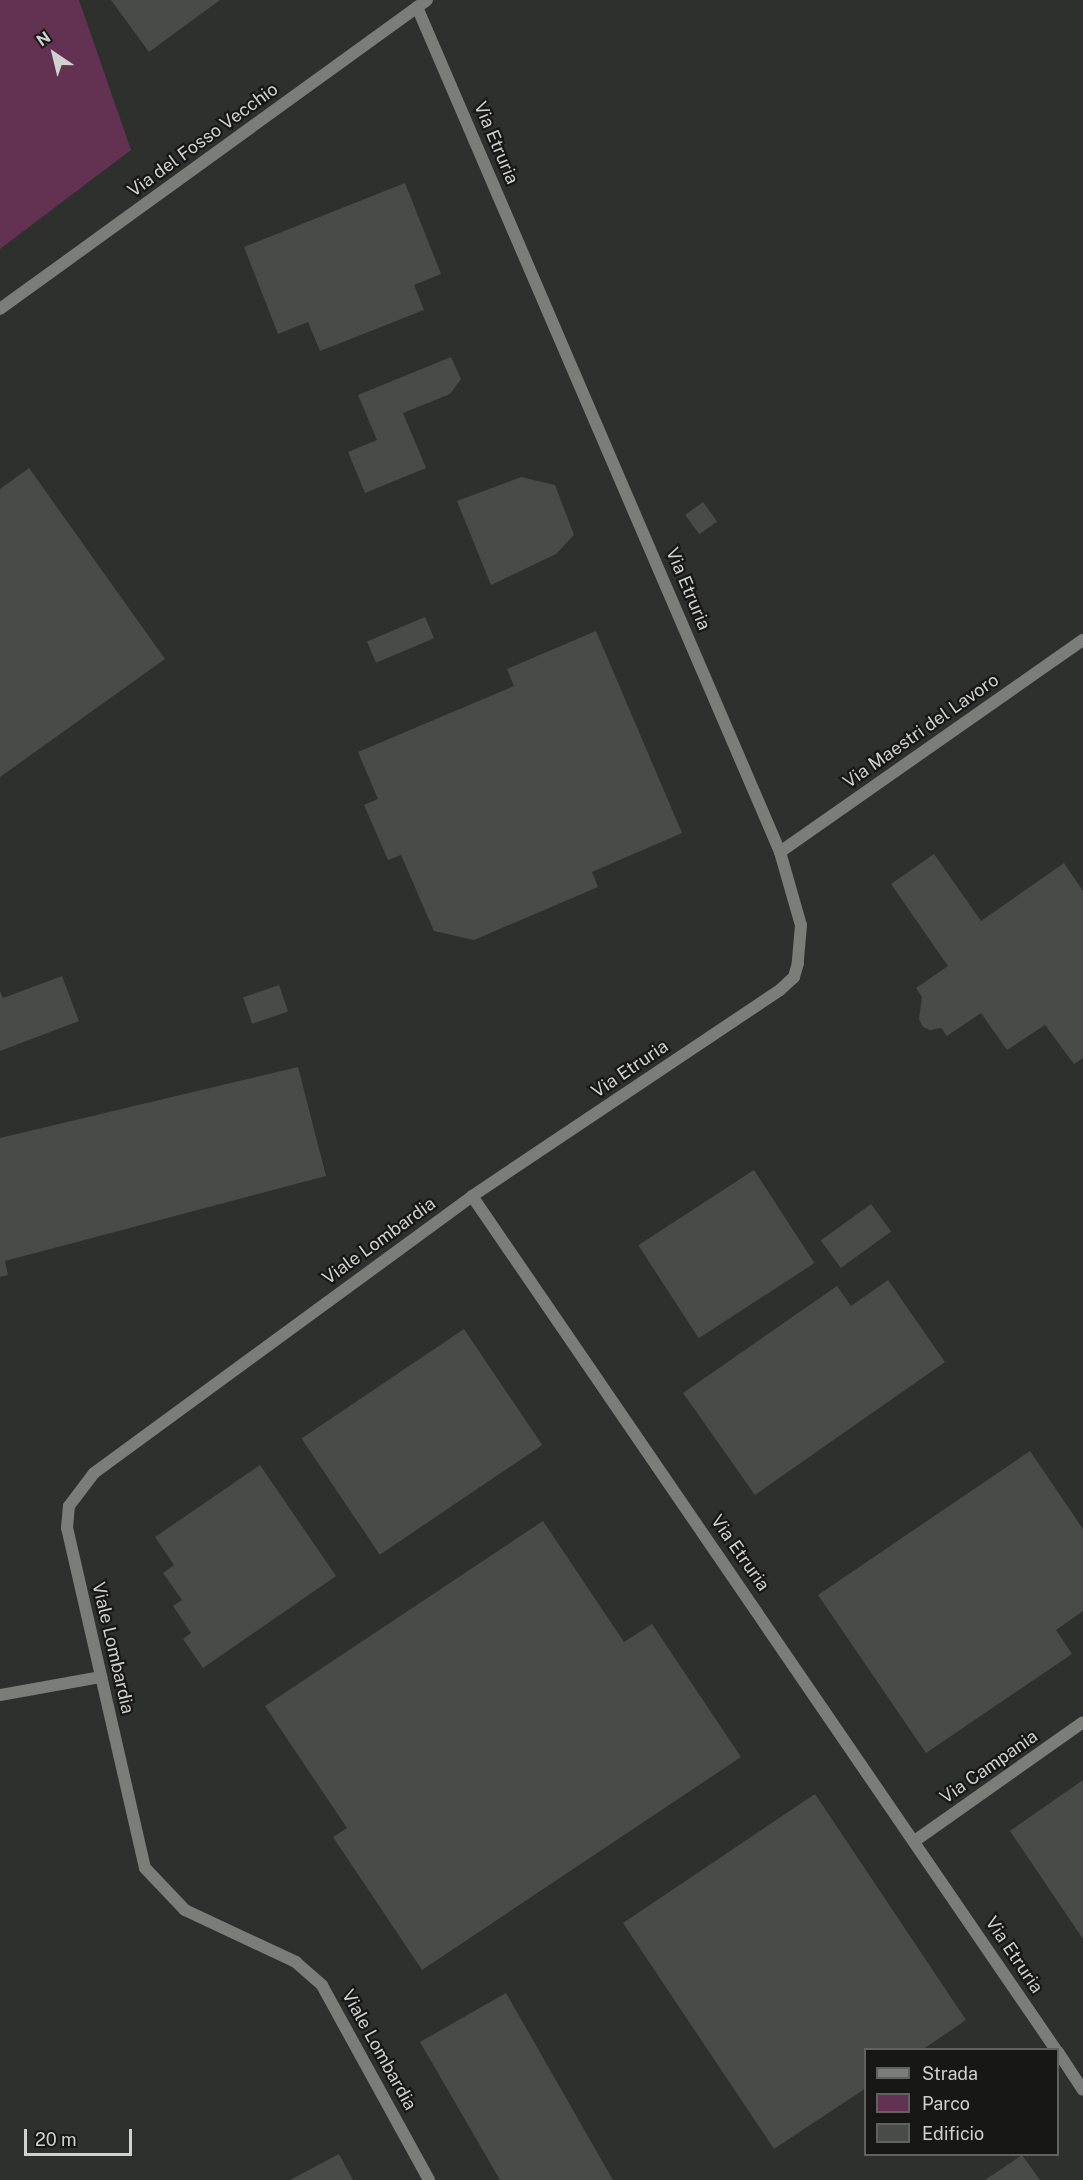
<!DOCTYPE html>
<html>
<head>
<meta charset="utf-8">
<style>
  body { margin:0 }
  #map { position:relative; width:1083px; height:2180px; overflow:hidden; background:#2e302d; font-family:"Public Sans",sans-serif }
  div>[style] { position:absolute }
  [style*='--x'] { left:calc(var(--x)*1px); top:calc(var(--y)*1px); width:calc(var(--w)*1px); rotate:calc(var(--a)*1deg) }
  .green>* { inset:0; background:#633152 }
  .building>* { inset:0; background:#484b47; transform-origin:0 0 }
  .minor>* { height:12px; margin:-6px; padding:0 6px; transform-origin:6px; border-radius:6px; background:#7b7d79 }
  .tertiary>* { height:12px; margin:-6px; padding:0 6px; transform-origin:6px; border-radius:6px; background:#7b7d79 }
  span { translate:-50% -50%; white-space:nowrap; text-align:center; line-height:1.15; -webkit-text-stroke:4.5px #171816; paint-order:stroke }
  .street-label { font-size:18px; color:#d1d2d0 }
  .legend { position:absolute; left:864px; top:2048px; width:195px; height:108px; box-sizing:border-box; background:#171816; border:2px solid #616260; margin:0; padding:8px 10px; list-style:none; font-size:18px; color:#d1d2d0 }
  .legend li { display:flex; align-items:center; gap:12px; height:30px }
  .legend b { width:30px; border:2px solid #616260 }
  .north { position:absolute; left:24px; top:24px; width:60px; height:60px; -webkit-text-stroke:4px #171816; paint-order:stroke; rotate:325deg; font-size:16px; font-weight:700; line-height:24px; text-align:center; color:#d1d2d0 }
  .north::after { content:''; display:block; margin:auto; width:21px; height:27px; background:#d1d2d0; clip-path:polygon(50% 0,100% 100%,50% 72%,0 100%) }
  .scale { position:absolute; left:24px; top:2129px; width:108px; height:27px; box-sizing:border-box; border:3px solid #d1d2d0; border-top:0; padding-left:8px; font-size:18px; line-height:21px; white-space:nowrap; color:#d1d2d0; -webkit-text-stroke:4px #171816; paint-order:stroke }
</style>
</head>
<body>
<div id="map">
  <div class="green">
    <i style="clip-path:polygon(0 0,79px 0,131px 150px,0 249px)"></i>
  </div>
  <div class="building">
    <i style="clip-path:polygon(111px 0,220px 0,149px 52px)"></i>
    <i style="clip-path:polygon(405px 183px,441px 274px,414px 285px,424px 310px,320px 351px,308px 322px,278px 334px,244px 247px)"></i>
    <i style="clip-path:polygon(451px 357px,461px 379px,450px 394px,403px 413px,426px 468px,365px 493px,348px 452px,377px 440px,358px 395px)"></i>
    <i style="clip-path:polygon(29px 468px,165px 659px,0 777px,0 489px)"></i>
    <i style="clip-path:polygon(521px 477px,555px 485px,574px 535px,556px 554px,491px 585px,457px 501px)"></i>
    <i style="left:703px;top:502px;width:24px;height:22px;rotate:54deg"></i>
    <i style="left:425px;top:617px;width:23px;height:63px;rotate:67deg"></i>
    <i style="clip-path:polygon(596px 631px,682px 833px,592px 872px,598px 887px,474px 940px,434px 931px,401px 855px,388px 860px,364px 805px,378px 799px,358px 752px,514px 686px,507px 669px)"></i>
    <i style="clip-path:polygon(934px 854px,981px 921px,1064px 863px,1083px 891px,1083px 1058px,1074px 1064px,1045px 1025px,1007px 1050px,981px 1013px,947px 1036px,941px 1028px,930px 1030px,923px 1027px,919px 1019px,922px 997px,916px 988px,948px 966px,891px 884px)"></i>
    <i style="clip-path:polygon(62px 976px,79px 1021px,0 1051px,0 991px,3px 998px)"></i>
    <i style="left:279px;top:985px;width:28px;height:38px;rotate:71deg"></i>
    <i style="clip-path:polygon(298px 1067px,326px 1176px,5px 1261px,8px 1275px,0 1277px,0 1138px)"></i>
    <i style="left:754px;top:1170px;width:111px;height:138px;rotate:57deg"></i>
    <i style="left:871px;top:1204px;width:34px;height:62px;rotate:54deg"></i>
    <i style="clip-path:polygon(888px 1280px,945px 1362px,755px 1495px,683px 1393px,837px 1286px,851px 1306px)"></i>
    <i style="left:464px;top:1329px;width:140px;height:196px;rotate:56deg"></i>
    <i style="clip-path:polygon(1030px 1451px,1083px 1529px,1083px 1611px,1056px 1630px,1072px 1654px,926px 1753px,818px 1595px)"></i>
    <i style="clip-path:polygon(260px 1465px,336px 1576px,203px 1668px,183px 1639px,191px 1633px,173px 1606px,182px 1600px,163px 1573px,174px 1565px,155px 1537px)"></i>
    <i style="clip-path:polygon(543px 1521px,624px 1642px,652px 1624px,741px 1757px,422px 1970px,333px 1837px,347px 1828px,265px 1706px)"></i>
    <i style="clip-path:polygon(1083px 1780px,1083px 1939px,1010px 1831px)"></i>
    <i style="clip-path:polygon(815px 1794px,966px 2020px,922px 2050px,866px 2050px,866px 2088px,774px 2149px,623px 1923px)"></i>
    <i style="clip-path:polygon(506px 1993px,613px 2180px,500px 2180px,420px 2042px)"></i>
    <i style="clip-path:polygon(339px 2154px,353px 2180px,290px 2180px)"></i>
    <i style="clip-path:polygon(1022px 2155px,1040px 2180px,985px 2180px)"></i>
  </div>
  <div class="minor">
    <i style="--x:417;--y:7;--w:920;--a:66.75"></i>
    <i style="--x:780;--y:852;--w:76;--a:74"></i>
    <i style="--x:801;--y:925;--w:38;--a:95"></i>
    <i style="--x:798;--y:963;--w:15;--a:106"></i>
    <i style="--x:794;--y:977;--w:19;--a:137"></i>
    <i style="--x:780;--y:990;--w:371;--a:146.2"></i>
    <i style="--x:472;--y:1196;--w:1035;--a:55.63"></i>
    <i style="--x:780;--y:852;--w:370;--a:-35"></i>
    <i style="--x:0;--y:1695;--w:103;--a:-10.1"></i>
    <i style="--x:916;--y:1840;--w:204;--a:-35.2"></i>
    <i style="--x:1058;--y:2052;--w:45;--a:56.7"></i>
    <i style="--x:429;--y:2180;--w:222;--a:-118.8"></i>
    <i style="--x:322;--y:1985;--w:35;--a:-139"></i>
    <i style="--x:296;--y:1962;--w:123;--a:-154.9"></i>
    <i style="--x:185;--y:1910;--w:58;--a:-133.6"></i>
    <i style="--x:145;--y:1868;--w:349;--a:-102.9"></i>
    <i style="--x:67;--y:1528;--w:22;--a:-85"></i>
    <i style="--x:69;--y:1506;--w:41;--a:-52.9"></i>
    <i style="--x:94;--y:1473;--w:469;--a:-36.2"></i>
  </div>
  <div class="tertiary">
    <i style="--x:0;--y:309;--w:527;--a:-35.89"></i>
  </div>
  <div class="street-label">
    <span style="left:203px;top:140px;rotate:-36deg">Via del Fosso Vecchio</span>
    <span style="left:496px;top:143px;rotate:67deg">Via Etruria</span>
    <span style="left:688px;top:589px;rotate:67deg">Via Etruria</span>
    <span style="left:921px;top:731px;rotate:-35deg">Via Maestri del Lavoro</span>
    <span style="left:630px;top:1069px;rotate:-34deg">Via Etruria</span>
    <span style="left:379px;top:1241px;rotate:-36deg">Viale Lombardia</span>
    <span style="left:740px;top:1553px;rotate:55deg">Via Etruria</span>
    <span style="left:113px;top:1648px;rotate:77deg">Viale Lombardia</span>
    <span style="left:989px;top:1767px;rotate:-35deg">Via Campania</span>
    <span style="left:1014px;top:1955px;rotate:56deg">Via Etruria</span>
    <span style="left:379px;top:2050px;rotate:61deg">Viale Lombardia</span>
  </div>
  <ul class="legend">
  <li><b style="height:8px;background:#7b7d79"></b>Strada</li>
  <li><b style="height:16px;background:#633152"></b>Parco</li>
  <li><b style="height:16px;background:#484b47"></b>Edificio</li>
  </ul>
  <div class="north">N</div>
  <div class="scale">20 m</div>
</div>
</body>
</html>
